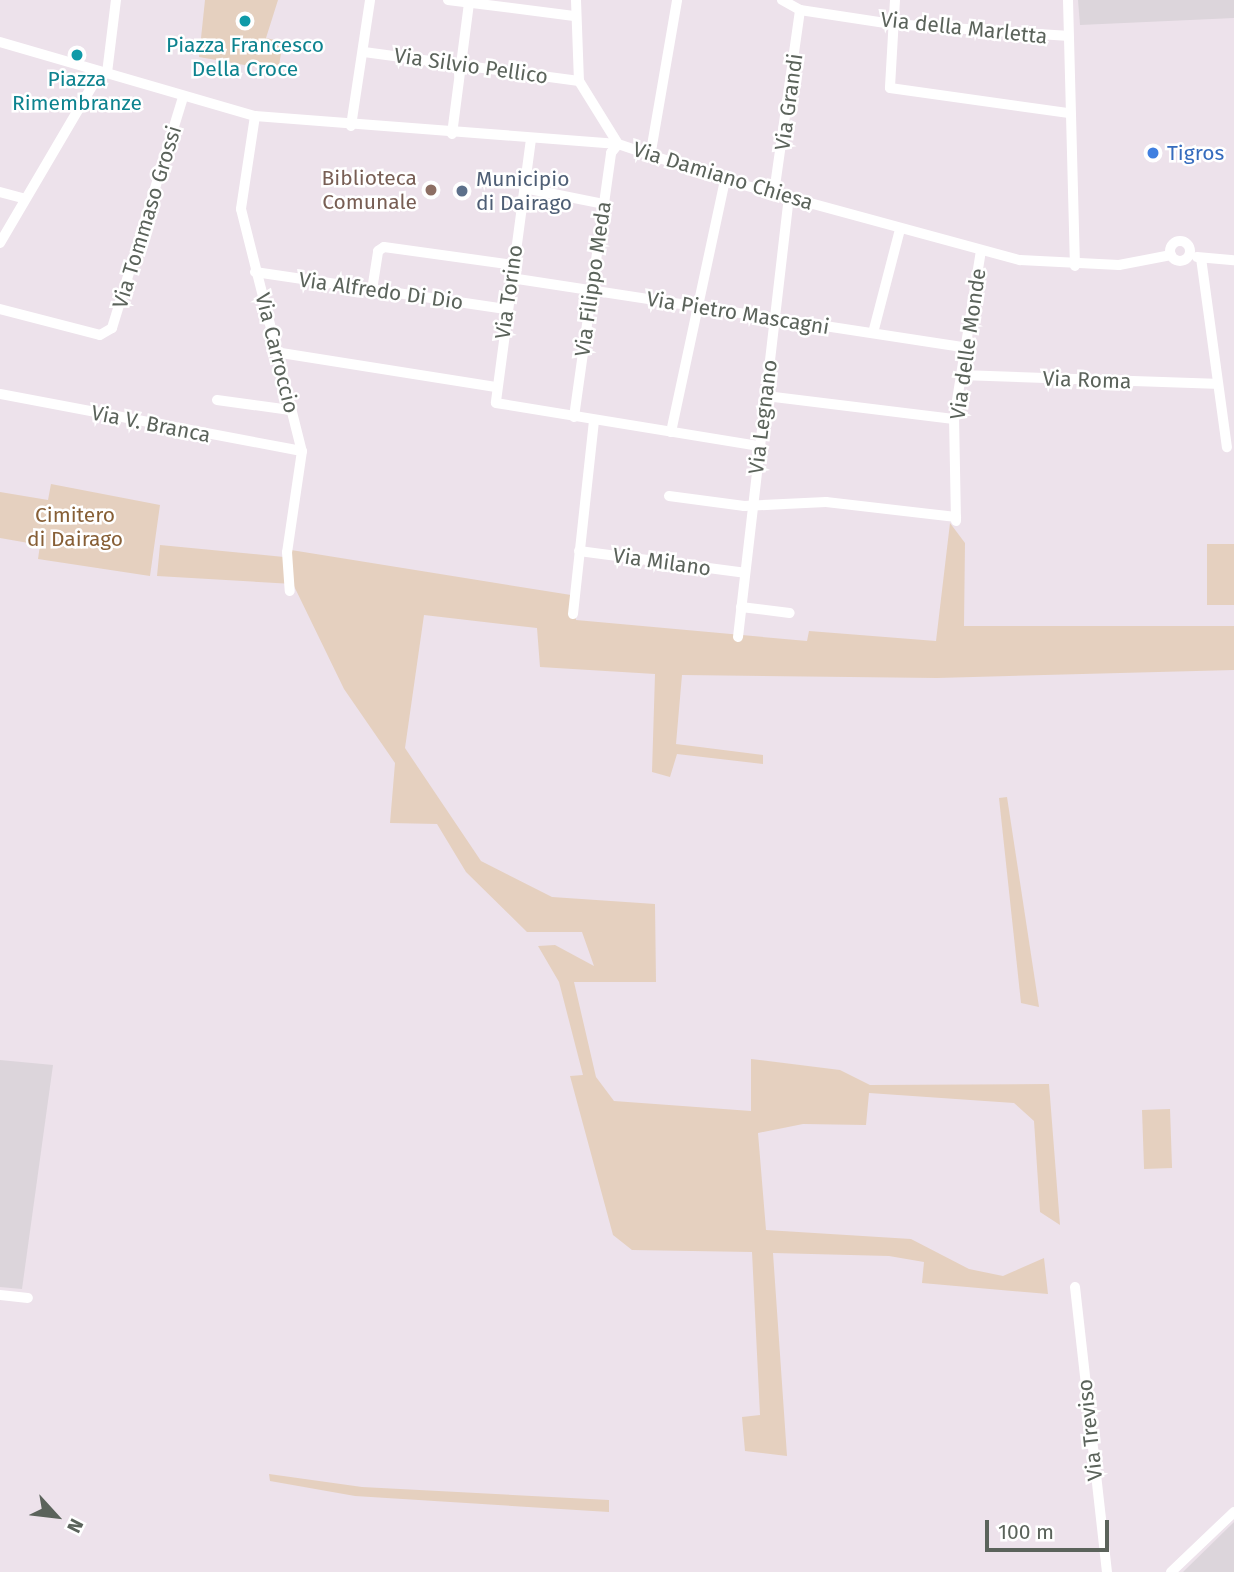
<!DOCTYPE html>
<html>
<head>
<meta charset="utf-8">
<style>
  body { margin:0 }
  #map { position:relative; width:1234px; height:1572px; overflow:hidden; background:#ede2eb; font-family:"Fira Sans",sans-serif }
  div>[style] { position:absolute }
  [style*='--x'] { left:calc(var(--x)*1px); top:calc(var(--y)*1px); width:calc(var(--w)*1px); rotate:calc(var(--a)*1deg) }
  .industrial>* { inset:0; background:#dcd5db }
  .green>* { inset:0; background:#e5d0bf; transform-origin:0 0 }
  .minor>* { height:10px; margin:-5px; padding:0 5px; transform-origin:5px; border-radius:5px; background:#fff }
  .minor>.ring { margin:-5px; padding:0; box-sizing:content-box; background:none; border:10px solid #fff; border-radius:50% }
  .dots>* { width:19px; height:19px; translate:-50% -50%; box-sizing:border-box; border:4px solid #fff; border-radius:50% }
  span { translate:-50% -50%; white-space:nowrap; text-align:center; line-height:1.15; -webkit-text-stroke:5px #fff; paint-order:stroke }
  .street-label { font-size:21px; color:#5b635b }
  .culture-label { font-size:21px; color:#0d838f }
  .shop-label { font-size:21px; color:#366cbe }
  .left { translate:0 -50%; text-align:left }
  .education-label { font-size:21px; color:#785e54 }
  .right { translate:-100% -50%; text-align:right }
  .service-label { font-size:21px; color:#4e5e75 }
  .park-label { font-size:21px; color:#875f36 }
  .north { position:absolute; left:21px; top:1481px; width:70px; height:70px; -webkit-text-stroke:5px #fff; paint-order:stroke; rotate:117deg; font-size:19px; font-weight:700; line-height:28px; text-align:center; color:#5b635b }
  .north::after { content:''; display:block; margin:auto; width:24px; height:32px; background:#5b635b; clip-path:polygon(50% 0,100% 100%,50% 72%,0 100%) }
  .scale { position:absolute; left:985px; top:1520px; width:124px; height:32px; box-sizing:border-box; border:4px solid #5b635b; border-top:0; padding-left:9px; font-size:21px; line-height:24px; white-space:nowrap; color:#5b635b; -webkit-text-stroke:5px #fff; paint-order:stroke }
</style>
</head>
<body>
<div id="map">
  <div class="industrial">
    <i style="clip-path:polygon(1078px 0,1234px 0,1234px 18px,1080px 25px)"></i>
    <i style="clip-path:polygon(0 1060px,53px 1065px,22px 1289px,0 1287px)"></i>
    <i style="clip-path:polygon(1234px 1522px,1234px 1572px,1183px 1572px,1184px 1571px)"></i>
  </div>
  <div class="green">
    <i style="clip-path:polygon(205px 0,278px 0,266px 38px,283px 42px,278px 71px,199px 57px)"></i>
    <i style="clip-path:polygon(51px 484px,160px 505px,150px 576px,38px 559px,40px 545px,0 538px,0 492px,48px 500px)"></i>
    <i style="clip-path:polygon(950px 523px,965px 543px,964px 626px,1234px 626px,1234px 670px,937px 678px,682px 675px,676px 744px,763px 755px,763px 764px,677px 754px,670px 777px,652px 772px,655px 674px,540px 667px,537px 628px,424px 615px,405px 748px,481px 861px,552px 897px,655px 904px,656px 982px,574px 982px,596px 1077px,614px 1101px,751px 1111px,751px 1059px,840px 1070px,870px 1085px,1049px 1084px,1060px 1225px,1040px 1212px,1034px 1121px,1014px 1103px,869px 1093px,866px 1125px,803px 1124px,758px 1133px,766px 1230px,911px 1239px,969px 1269px,1003px 1276px,1044px 1258px,1048px 1294px,922px 1283px,924px 1262px,889px 1256px,773px 1253px,787px 1456px,745px 1451px,742px 1417px,760px 1415px,752px 1252px,632px 1250px,613px 1235px,570px 1076px,583px 1075px,559px 982px,538px 946px,555px 945px,594px 966px,582px 932px,527px 932px,466px 872px,437px 824px,390px 823px,395px 763px,344px 689px,293px 584px,157px 576px,160px 545px,284px 557px,291px 550px,571px 595px,576px 620px,807px 641px,809px 631px,936px 641px)"></i>
    <i style="left:1207px;top:544px;width:27px;height:61px"></i>
    <i style="clip-path:polygon(1007px 797px,1039px 1007px,1021px 1003px,999px 798px)"></i>
    <i style="left:1170px;top:1109px;width:59px;height:28px;rotate:88deg"></i>
    <i style="clip-path:polygon(269px 1474px,362px 1487px,609px 1500px,609px 1512px,355px 1496px,270px 1481px)"></i>
  </div>
  <div class="minor">
    <i style="--x:448;--y:0;--w:127;--a:7.2"></i>
    <i style="--x:576;--y:0;--w:81;--a:87.9"></i>
    <i style="--x:579;--y:81;--w:74;--a:58.2"></i>
    <i style="--x:782;--y:0;--w:21;--a:29"></i>
    <i style="--x:800;--y:10;--w:93;--a:8.7"></i>
    <i style="--x:892;--y:24;--w:174;--a:3.9"></i>
    <i style="--x:895;--y:0;--w:88;--a:93.3"></i>
    <i style="--x:890;--y:88;--w:179;--a:8"></i>
    <i style="--x:1068;--y:0;--w:266;--a:88.5"></i>
    <i style="--x:0;--y:42;--w:266;--a:16.2"></i>
    <i style="--x:255;--y:116;--w:364;--a:4.4"></i>
    <i style="--x:618;--y:144;--w:113;--a:18.6"></i>
    <i style="--x:725;--y:180;--w:306;--a:15.2"></i>
    <i style="--x:1020;--y:260;--w:99;--a:2.9"></i>
    <i style="--x:1119;--y:265;--w:53;--a:-10.9"></i>
    <i style="--x:364;--y:52;--w:217;--a:7.7"></i>
    <i style="--x:107;--y:73;--w:74;--a:-83"></i>
    <i style="--x:255;--y:116;--w:94;--a:98.6"></i>
    <i style="--x:241;--y:209;--w:250;--a:75.9"></i>
    <i style="--x:302;--y:451;--w:102;--a:98.4"></i>
    <i style="--x:287;--y:552;--w:39;--a:86"></i>
    <i style="--x:351;--y:126;--w:127;--a:-81.4"></i>
    <i style="--x:452;--y:134;--w:132;--a:-82.6"></i>
    <i style="--x:531;--y:139;--w:266;--a:97.6"></i>
    <i style="--x:496;--y:403;--w:267;--a:9.3"></i>
    <i style="--x:650;--y:157;--w:159;--a:-80.2"></i>
    <i style="--x:524;--y:188;--w:82;--a:11.3"></i>
    <i style="--x:0;--y:192;--w:24;--a:15"></i>
    <i style="--x:774;--y:193;--w:185;--a:-81.9"></i>
    <i class="ring" style="left:1170px;top:241px;width:10px;height:10px"></i>
    <i style="--x:0;--y:243;--w:188;--a:-59.6"></i>
    <i style="--x:95;--y:81;--w:14;--a:-34"></i>
    <i style="--x:1197;--y:257;--w:37;--a:5"></i>
    <i style="--x:1201;--y:258;--w:191;--a:82.2"></i>
    <i style="--x:255;--y:272;--w:255;--a:8.4"></i>
    <i style="--x:511;--y:278;--w:458;--a:8.7"></i>
    <i style="--x:372;--y:290;--w:39;--a:-81"></i>
    <i style="--x:378;--y:251;--w:7;--a:-34"></i>
    <i style="--x:384;--y:247;--w:130;--a:7.9"></i>
    <i style="--x:0;--y:309;--w:103;--a:14.6"></i>
    <i style="--x:100;--y:335;--w:14;--a:-30"></i>
    <i style="--x:112;--y:328;--w:242;--a:-72.9"></i>
    <i style="--x:873;--y:333;--w:107;--a:-75.4"></i>
    <i style="--x:275;--y:352;--w:225;--a:9"></i>
    <i style="--x:961;--y:375;--w:253;--a:2"></i>
    <i style="--x:0;--y:394;--w:307;--a:10.7"></i>
    <i style="--x:766;--y:396;--w:189;--a:7"></i>
    <i style="--x:217;--y:400;--w:74;--a:7.8"></i>
    <i style="--x:574;--y:417;--w:267;--a:-82"></i>
    <i style="--x:611;--y:153;--w:11;--a:-52"></i>
    <i style="--x:671;--y:432;--w:258;--a:-77.9"></i>
    <i style="--x:669;--y:496;--w:76;--a:7.6"></i>
    <i style="--x:744;--y:506;--w:82;--a:-2.8"></i>
    <i style="--x:826;--y:502;--w:131;--a:6.6"></i>
    <i style="--x:956;--y:521;--w:102;--a:-91.1"></i>
    <i style="--x:954;--y:419;--w:170;--a:-80.9"></i>
    <i style="--x:579;--y:551;--w:167;--a:7.5"></i>
    <i style="--x:741;--y:607;--w:49;--a:7"></i>
    <i style="--x:573;--y:614;--w:194;--a:-83.8"></i>
    <i style="--x:738;--y:637;--w:442;--a:-83.4"></i>
    <i style="--x:1075;--y:1287;--w:287;--a:83.6"></i>
    <i style="--x:0;--y:1295;--w:28;--a:6"></i>
    <i style="--x:1171;--y:1572;--w:87;--a:-43.6"></i>
  </div>
  <div class="dots">
    <i style="left:245px;top:21px;background:#0f9aa8"></i>
    <i style="left:77px;top:55px;background:#0f9aa8"></i>
    <i style="left:1153px;top:153px;background:#3f7fe0"></i>
    <i style="left:431px;top:190px;background:#8d6e63"></i>
    <i style="left:462px;top:191px;background:#5c6f8a"></i>
  </div>
  <div class="street-label">
    <span style="left:964px;top:28px;rotate:6deg">Via della Marletta</span>
    <span style="left:471px;top:66px;rotate:8deg">Via Silvio Pellico</span>
    <span style="left:789px;top:102px;rotate:-82deg">Via Grandi</span>
    <span style="left:723px;top:176px;rotate:17deg">Via Damiano Chiesa</span>
    <span style="left:147px;top:217px;rotate:-73deg">Via Tommaso Grossi</span>
    <span style="left:593px;top:279px;rotate:-82deg">Via Filippo Meda</span>
    <span style="left:381px;top:291px;rotate:8deg">Via Alfredo Di Dio</span>
    <span style="left:509px;top:292px;rotate:-82deg">Via Torino</span>
    <span style="left:738px;top:313px;rotate:9deg">Via Pietro Mascagni</span>
    <span style="left:968px;top:344px;rotate:-82deg">Via delle Monde</span>
    <span style="left:277px;top:353px;rotate:76deg">Via Carroccio</span>
    <span style="left:1087px;top:380px;rotate:2deg">Via Roma</span>
    <span style="left:763px;top:417px;rotate:-83deg">Via Legnano</span>
    <span style="left:151px;top:424px;rotate:11deg">Via V. Branca</span>
    <span style="left:662px;top:562px;rotate:8deg">Via Milano</span>
    <span style="left:1090px;top:1430px;rotate:-96deg">Via Treviso</span>
  </div>
  <div class="culture-label">
    <span style="left:245px;top:57px">Piazza Francesco<br>Della Croce</span>
    <span style="left:77px;top:91px">Piazza<br>Rimembranze</span>
  </div>
  <div class="shop-label">
    <span class="left" style="left:1167px;top:153px">Tigros</span>
  </div>
  <div class="education-label">
    <span class="right" style="left:417px;top:190px">Biblioteca<br>Comunale</span>
  </div>
  <div class="service-label">
    <span class="left" style="left:476px;top:191px">Municipio<br>di Dairago</span>
  </div>
  <div class="park-label">
    <span style="left:75px;top:527px">Cimitero<br>di Dairago</span>
  </div>
  <div class="north">N</div>
  <div class="scale">100 m</div>
</div>
</body>
</html>
